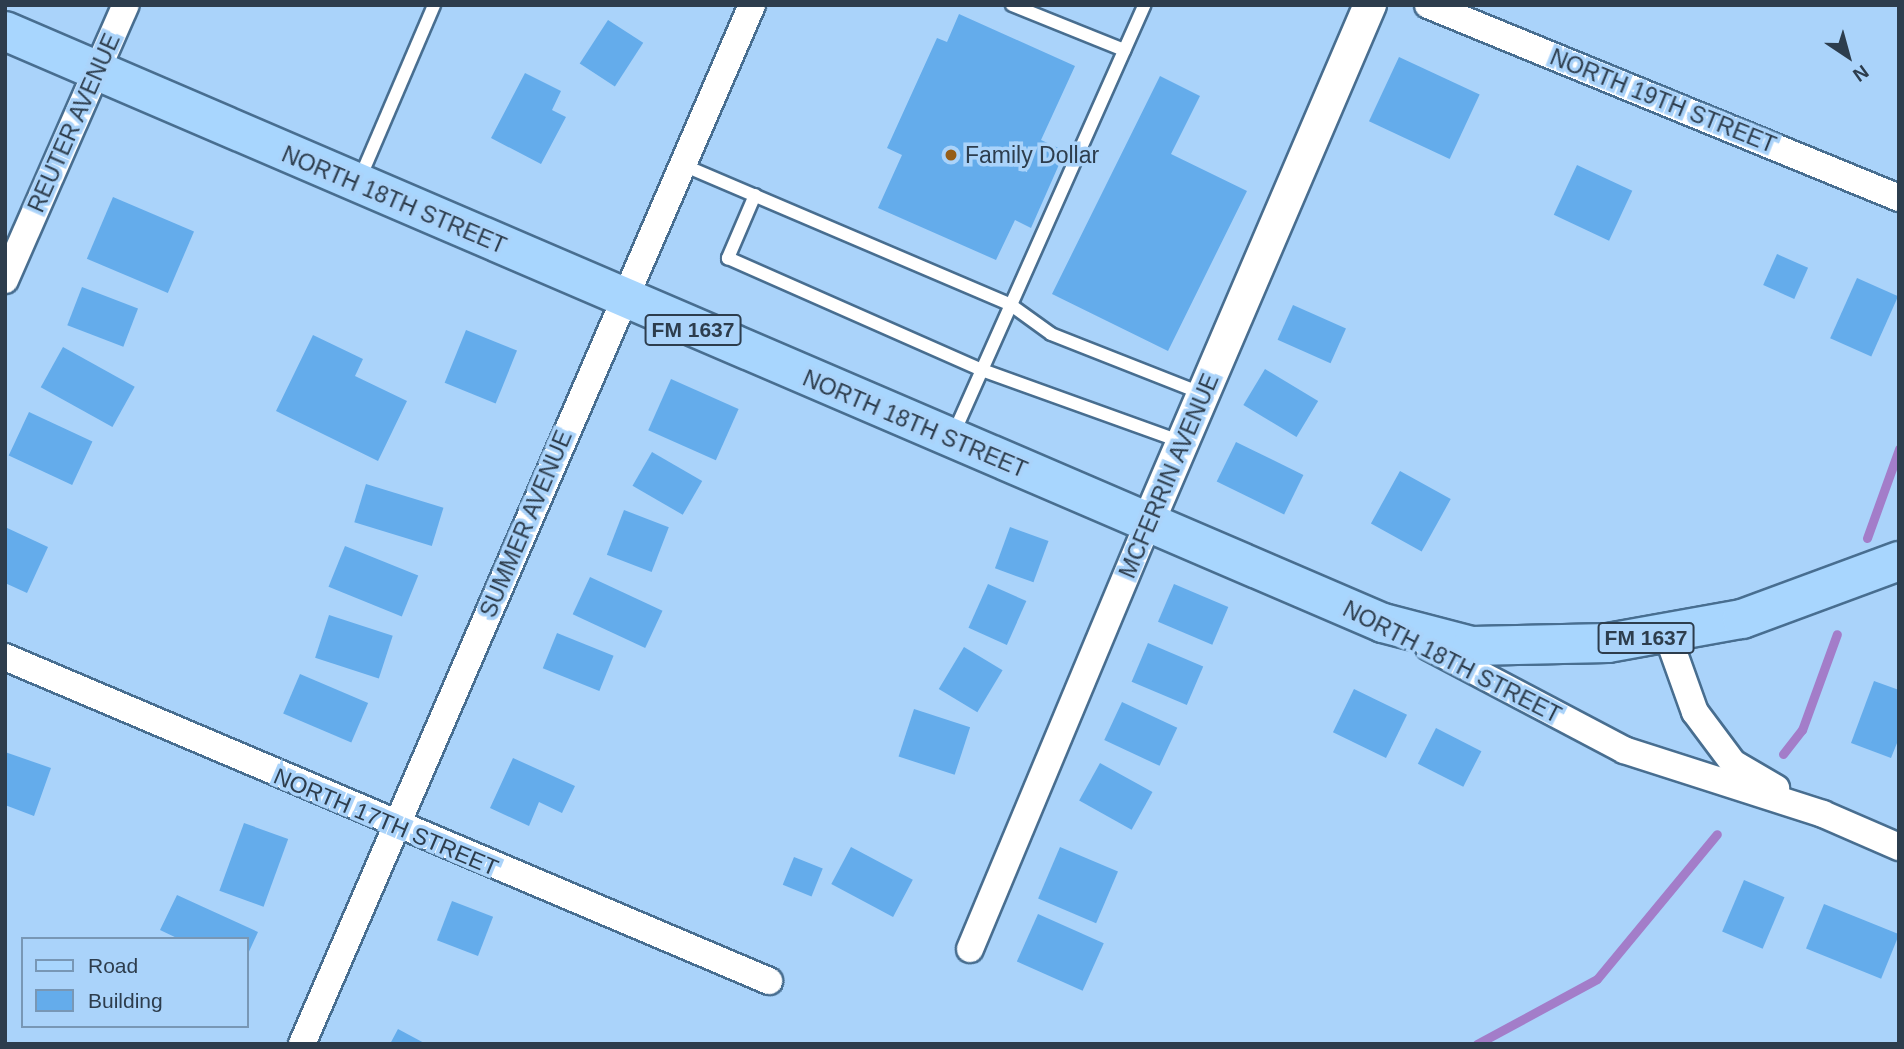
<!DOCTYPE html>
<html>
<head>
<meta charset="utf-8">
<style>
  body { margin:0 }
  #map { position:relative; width:1904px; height:1049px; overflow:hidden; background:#aad3fa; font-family:Helvetica,sans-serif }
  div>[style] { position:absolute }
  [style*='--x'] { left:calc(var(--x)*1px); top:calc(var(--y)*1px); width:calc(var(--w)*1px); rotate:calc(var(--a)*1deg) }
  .stream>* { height:9px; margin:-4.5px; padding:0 4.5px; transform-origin:4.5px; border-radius:4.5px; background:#a37dc9 }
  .building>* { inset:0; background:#64aceb; transform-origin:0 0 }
  .roads { filter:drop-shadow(2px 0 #486e90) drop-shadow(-2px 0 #486e90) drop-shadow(0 2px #486e90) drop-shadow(0 -2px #486e90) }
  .service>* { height:12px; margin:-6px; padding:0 6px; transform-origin:6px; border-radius:6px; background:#fff }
  .minor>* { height:26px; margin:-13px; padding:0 13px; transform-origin:13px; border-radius:13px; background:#fff }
  .tertiary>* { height:32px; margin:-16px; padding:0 16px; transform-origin:16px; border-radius:16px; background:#fff }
  .primary>* { height:38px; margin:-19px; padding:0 19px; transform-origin:19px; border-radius:19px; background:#a8d6fe }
  .dots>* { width:19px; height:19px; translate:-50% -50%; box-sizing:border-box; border:4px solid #aad3fa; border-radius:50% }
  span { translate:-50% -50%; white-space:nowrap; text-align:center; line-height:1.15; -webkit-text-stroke:7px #aad3fa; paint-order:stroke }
  .shield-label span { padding:2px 5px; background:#aad3fa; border:2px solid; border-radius:5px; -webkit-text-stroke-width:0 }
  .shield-label { font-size:21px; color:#2d3d4d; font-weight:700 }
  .street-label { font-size:23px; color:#2d3d4d }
  .poi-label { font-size:23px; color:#2d3d4d }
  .left { translate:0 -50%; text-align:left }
  .frame { position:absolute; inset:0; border:7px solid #2d3d4d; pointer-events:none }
  .legend { position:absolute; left:21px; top:937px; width:228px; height:91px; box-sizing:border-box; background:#aad3fa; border:2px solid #7897b5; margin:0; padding:9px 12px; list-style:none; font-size:21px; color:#2d3d4d }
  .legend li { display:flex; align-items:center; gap:14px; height:35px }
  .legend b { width:35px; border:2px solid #7897b5 }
  .north { position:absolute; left:1813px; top:21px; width:70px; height:70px; -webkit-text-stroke:5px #aad3fa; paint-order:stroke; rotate:144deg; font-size:19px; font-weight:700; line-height:28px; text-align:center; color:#2d3d4d }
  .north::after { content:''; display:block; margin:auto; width:24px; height:32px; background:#2d3d4d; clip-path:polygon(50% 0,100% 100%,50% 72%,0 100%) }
</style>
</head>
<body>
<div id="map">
  <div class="stream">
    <i style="--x:1867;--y:538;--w:95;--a:-70.2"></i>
    <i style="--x:1783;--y:754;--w:31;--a:-52"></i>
    <i style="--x:1802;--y:730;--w:102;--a:-70"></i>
    <i style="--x:1477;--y:1044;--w:136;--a:-28.4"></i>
    <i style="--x:1597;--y:979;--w:188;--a:-50.4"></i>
  </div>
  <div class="building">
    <i style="clip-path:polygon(959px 14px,1075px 66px,1041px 140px,1065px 151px,1031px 228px,1015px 220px,996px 260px,878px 208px,902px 155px,887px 148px,937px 38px,947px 42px)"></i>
    <i style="left:608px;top:20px;width:42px;height:52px;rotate:33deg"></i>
    <i style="left:1399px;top:57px;width:89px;height:71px;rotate:25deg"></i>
    <i style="clip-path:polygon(525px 73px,561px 91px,552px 110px,566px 117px,541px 164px,491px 138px)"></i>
    <i style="clip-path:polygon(1160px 76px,1200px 96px,1171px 154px,1247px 191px,1168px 351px,1052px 294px)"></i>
    <i style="left:1577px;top:165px;width:61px;height:55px;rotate:25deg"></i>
    <i style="left:113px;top:197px;width:88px;height:67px;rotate:23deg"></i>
    <i style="left:1777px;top:254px;width:34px;height:34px;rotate:24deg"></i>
    <i style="left:1857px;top:278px;width:45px;height:66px;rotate:24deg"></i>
    <i style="left:82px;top:287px;width:60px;height:41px;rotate:21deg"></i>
    <i style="left:1293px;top:305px;width:58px;height:38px;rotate:24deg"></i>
    <i style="left:466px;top:330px;width:55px;height:57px;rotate:22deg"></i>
    <i style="clip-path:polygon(313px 335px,363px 359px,355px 376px,407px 401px,378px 461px,276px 411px)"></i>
    <i style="left:63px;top:347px;width:82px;height:46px;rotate:29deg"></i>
    <i style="left:1265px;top:369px;width:62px;height:42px;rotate:31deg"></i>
    <i style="left:671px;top:379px;width:74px;height:56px;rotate:24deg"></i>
    <i style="left:29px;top:412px;width:70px;height:48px;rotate:25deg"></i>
    <i style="left:1236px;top:442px;width:75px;height:44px;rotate:26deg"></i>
    <i style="left:652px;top:452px;width:58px;height:39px;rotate:30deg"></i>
    <i style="left:1400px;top:471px;width:58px;height:60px;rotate:29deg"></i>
    <i style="left:366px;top:484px;width:81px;height:40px;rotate:17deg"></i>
    <i style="left:624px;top:510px;width:48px;height:48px;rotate:21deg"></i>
    <i style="clip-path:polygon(5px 527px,48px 547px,27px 593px,5px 583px)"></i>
    <i style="left:1010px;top:527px;width:41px;height:44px;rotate:20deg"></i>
    <i style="left:345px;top:546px;width:79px;height:44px;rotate:22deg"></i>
    <i style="left:590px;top:577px;width:80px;height:41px;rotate:25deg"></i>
    <i style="left:988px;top:584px;width:42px;height:48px;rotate:24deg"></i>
    <i style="left:1174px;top:584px;width:59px;height:41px;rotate:23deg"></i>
    <i style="left:329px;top:615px;width:67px;height:45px;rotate:18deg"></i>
    <i style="left:557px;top:633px;width:61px;height:38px;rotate:22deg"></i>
    <i style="left:1148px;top:643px;width:60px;height:42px;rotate:23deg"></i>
    <i style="left:964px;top:647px;width:45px;height:49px;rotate:31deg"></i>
    <i style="left:300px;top:674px;width:74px;height:43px;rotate:23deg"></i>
    <i style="clip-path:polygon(1874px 681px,1899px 690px,1899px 738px,1891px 758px,1851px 743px)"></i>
    <i style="left:1354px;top:689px;width:59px;height:48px;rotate:26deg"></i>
    <i style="left:1122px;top:702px;width:61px;height:42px;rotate:25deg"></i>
    <i style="left:914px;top:709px;width:59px;height:50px;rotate:18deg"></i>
    <i style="left:1436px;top:728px;width:51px;height:40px;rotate:27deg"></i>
    <i style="clip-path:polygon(5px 752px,51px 768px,34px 816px,5px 805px)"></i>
    <i style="clip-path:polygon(513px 758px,575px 786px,562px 813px,539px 802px,529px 826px,490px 808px)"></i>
    <i style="left:1100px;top:763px;width:60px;height:43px;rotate:29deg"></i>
    <i style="left:244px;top:823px;width:47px;height:72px;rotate:20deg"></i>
    <i style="left:851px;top:847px;width:70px;height:42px;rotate:28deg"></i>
    <i style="left:1060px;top:847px;width:63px;height:56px;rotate:23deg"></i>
    <i style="left:794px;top:857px;width:31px;height:30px;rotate:22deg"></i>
    <i style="left:1744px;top:880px;width:44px;height:56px;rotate:23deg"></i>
    <i style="clip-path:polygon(177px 895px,258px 932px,247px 956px,247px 939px,179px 939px,160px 930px)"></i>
    <i style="left:452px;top:901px;width:44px;height:42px;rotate:21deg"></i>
    <i style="left:1824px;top:904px;width:81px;height:48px;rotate:22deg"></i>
    <i style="left:1038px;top:914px;width:72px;height:52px;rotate:24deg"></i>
    <i style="clip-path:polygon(398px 1029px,426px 1044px,390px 1044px)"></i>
  </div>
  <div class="roads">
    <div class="service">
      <i style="--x:1012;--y:5;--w:121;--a:21.9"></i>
      <i style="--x:683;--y:165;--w:357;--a:23.1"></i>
      <i style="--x:1011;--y:305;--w:49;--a:35.9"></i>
      <i style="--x:1051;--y:334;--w:163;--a:21.5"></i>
      <i style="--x:360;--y:178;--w:188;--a:-66.8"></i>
      <i style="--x:755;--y:195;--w:69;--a:113.2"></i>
      <i style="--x:728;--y:258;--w:278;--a:23.8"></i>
      <i style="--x:982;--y:370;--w:213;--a:19.8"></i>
      <i style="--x:953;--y:435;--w:471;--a:-66"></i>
    </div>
    <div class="minor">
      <i style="--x:1428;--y:5;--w:509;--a:22.28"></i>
      <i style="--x:5;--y:280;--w:300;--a:-66.3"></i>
      <i style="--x:1667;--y:634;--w:83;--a:70.3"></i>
      <i style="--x:1695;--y:712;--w:64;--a:53.3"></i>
      <i style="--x:1733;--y:763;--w:50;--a:30.2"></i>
      <i style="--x:1429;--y:647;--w:221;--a:27.8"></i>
      <i style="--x:1624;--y:750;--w:209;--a:17.8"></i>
      <i style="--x:1823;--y:814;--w:83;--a:23.5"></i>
      <i style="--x:5;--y:657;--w:830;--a:22.98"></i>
      <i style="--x:970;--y:949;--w:459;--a:-67.3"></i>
      <i style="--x:302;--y:1044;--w:1132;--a:-66.58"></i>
    </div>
    <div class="tertiary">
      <i style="--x:1147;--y:525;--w:566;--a:-66.79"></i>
    </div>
    <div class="primary">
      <i style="--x:5;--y:31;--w:1500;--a:23.25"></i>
      <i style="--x:1383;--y:623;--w:92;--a:14.5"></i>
      <i style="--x:1472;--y:646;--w:136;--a:-1.3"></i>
      <i style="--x:1608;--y:643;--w:136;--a:-10.2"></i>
      <i style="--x:1742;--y:619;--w:167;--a:-20.3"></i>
    </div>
  </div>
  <div class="dots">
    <i style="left:951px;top:155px;background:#965e18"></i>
  </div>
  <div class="shield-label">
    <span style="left:693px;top:330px">FM 1637</span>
    <span style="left:1646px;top:638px">FM 1637</span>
  </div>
  <div class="street-label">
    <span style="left:1663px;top:101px;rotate:22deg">NORTH 19TH STREET</span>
    <span style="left:74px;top:123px;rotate:-66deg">REUTER AVENUE</span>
    <span style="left:394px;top:200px;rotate:23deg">NORTH 18TH STREET</span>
    <span style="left:915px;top:424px;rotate:23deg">NORTH 18TH STREET</span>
    <span style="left:1169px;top:476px;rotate:-67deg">MCFERRIN AVENUE</span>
    <span style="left:526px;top:524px;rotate:-67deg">SUMMER AVENUE</span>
    <span style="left:1452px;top:662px;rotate:27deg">NORTH 18TH STREET</span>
    <span style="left:386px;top:822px;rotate:23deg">NORTH 17TH STREET</span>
  </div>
  <div class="poi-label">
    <span class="left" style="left:965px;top:155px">Family Dollar</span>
  </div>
  <div class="frame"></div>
  <ul class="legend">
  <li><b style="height:9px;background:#a8d6fe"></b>Road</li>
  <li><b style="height:19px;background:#64aceb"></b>Building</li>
  </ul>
  <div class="north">N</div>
</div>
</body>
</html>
